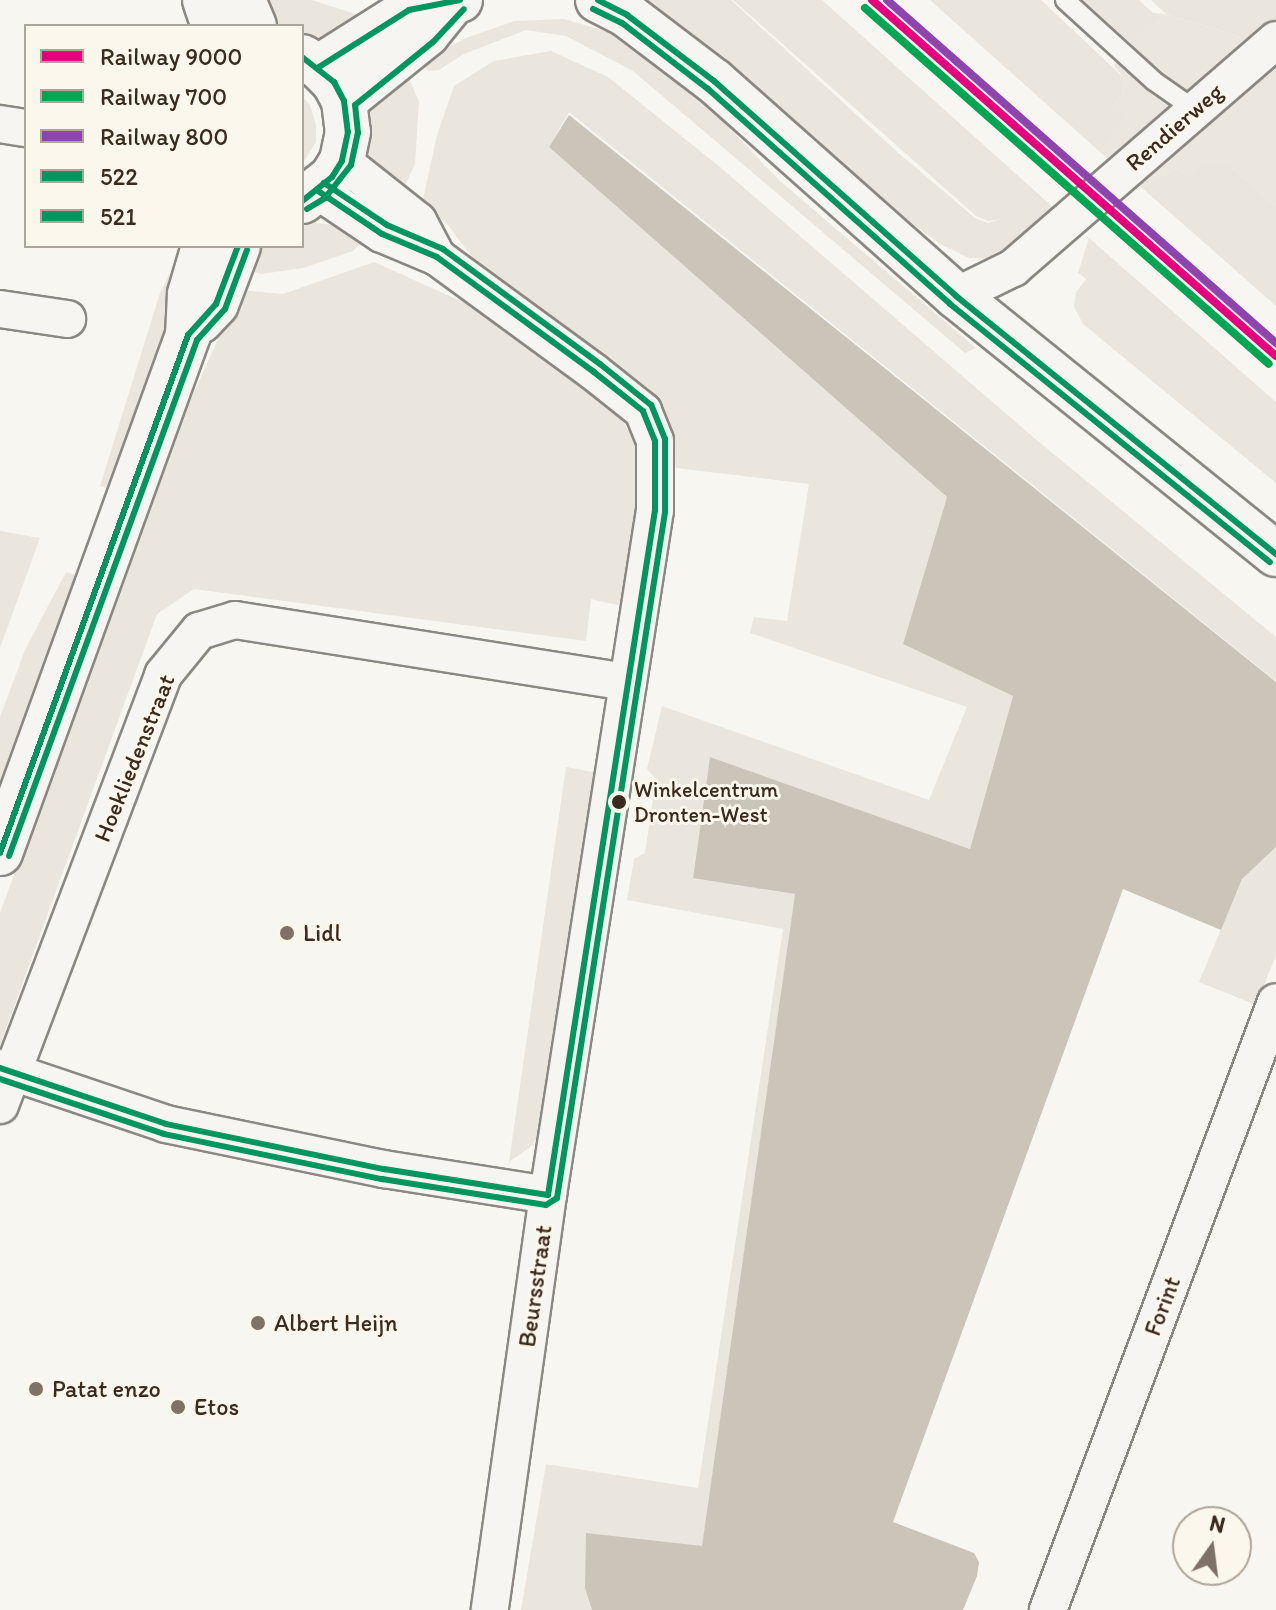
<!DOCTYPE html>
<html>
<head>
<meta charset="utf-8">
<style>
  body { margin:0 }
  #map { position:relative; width:1276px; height:1610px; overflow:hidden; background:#f8f6f0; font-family:Itim,sans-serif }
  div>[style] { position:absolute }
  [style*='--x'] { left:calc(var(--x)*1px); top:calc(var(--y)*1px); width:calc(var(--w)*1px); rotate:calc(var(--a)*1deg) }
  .built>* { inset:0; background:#ebe6de }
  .green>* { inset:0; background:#eae6dd }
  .water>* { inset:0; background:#cac4b9 }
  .roads { filter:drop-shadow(2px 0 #8b8781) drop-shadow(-2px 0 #8b8781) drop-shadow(0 2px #8b8781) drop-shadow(0 -2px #8b8781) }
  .service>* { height:18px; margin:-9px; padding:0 9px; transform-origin:9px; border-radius:9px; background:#f6f5f1 }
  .minor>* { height:36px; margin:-18px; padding:0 18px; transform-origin:18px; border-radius:18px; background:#f6f5f1 }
  .tertiary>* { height:44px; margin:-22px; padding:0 22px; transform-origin:22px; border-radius:22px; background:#f6f5f1 }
  .bus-1>* { height:6px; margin:-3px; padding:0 3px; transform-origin:3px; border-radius:3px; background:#00965e }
  .bus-2>* { height:6px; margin:-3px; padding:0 3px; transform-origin:3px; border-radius:3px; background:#00965e }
  .rail-1>* { height:8px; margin:-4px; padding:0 4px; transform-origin:4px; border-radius:4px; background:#e5007d }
  .rail-2>* { height:8px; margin:-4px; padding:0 4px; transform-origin:4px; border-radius:4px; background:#00a651 }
  .rail-3>* { height:8px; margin:-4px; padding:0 4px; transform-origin:4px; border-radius:4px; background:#8e44ad }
  .dots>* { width:22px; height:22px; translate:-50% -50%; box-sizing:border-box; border:4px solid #fbf7ec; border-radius:50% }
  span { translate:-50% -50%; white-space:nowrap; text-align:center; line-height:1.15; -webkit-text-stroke:6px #fbf7ec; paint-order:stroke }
  .bus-label { font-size:22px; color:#3b2a1e }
  .left { translate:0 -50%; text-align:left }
  .street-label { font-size:24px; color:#3b2a1e }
  .poi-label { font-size:24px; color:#3b2a1e }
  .legend { position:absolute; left:24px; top:24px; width:280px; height:224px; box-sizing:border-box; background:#fbf7ec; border:2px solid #aea59a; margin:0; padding:10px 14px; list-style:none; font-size:24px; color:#3b2a1e }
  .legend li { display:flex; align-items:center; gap:16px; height:40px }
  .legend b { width:40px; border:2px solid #aea59a }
  .north { position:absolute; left:1172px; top:1506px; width:80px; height:80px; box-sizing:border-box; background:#fbf7ec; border:2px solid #aea59a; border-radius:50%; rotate:14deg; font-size:22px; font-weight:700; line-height:32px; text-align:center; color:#3b2a1e }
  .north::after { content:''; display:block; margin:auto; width:28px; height:36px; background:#7d7168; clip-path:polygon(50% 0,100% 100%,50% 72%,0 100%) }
</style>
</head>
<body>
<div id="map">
  <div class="built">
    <i style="clip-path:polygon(1166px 14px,1261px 43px,1276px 30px,1276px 206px,1232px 168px,1190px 177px,1179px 168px,1141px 187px,1100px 152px,1123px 116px,1112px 108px,1122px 94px,1124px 78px,1114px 65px)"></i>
  </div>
  <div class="green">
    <i style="clip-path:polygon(258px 0,312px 0,358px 15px,374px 28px,353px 40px,302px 42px,302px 26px,276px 26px)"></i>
    <i style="clip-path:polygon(641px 0,731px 0,895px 150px,975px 218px,988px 223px,1001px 219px,988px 221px,976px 216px,733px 0,822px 0,1064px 217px,1001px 259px,969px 258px,940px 244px,846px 175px)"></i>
    <i style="clip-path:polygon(930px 0,1041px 0,1124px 78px,1122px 94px,1112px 108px,1124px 116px,1100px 152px)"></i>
    <i style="clip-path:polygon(1083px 0,1139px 0,1153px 13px,1166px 14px,1151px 0,1276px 0,1276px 30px,1261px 43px,1166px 14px,1134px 46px)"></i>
    <i style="clip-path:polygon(564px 19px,605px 31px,659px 61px,685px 82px,780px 181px,976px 348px,965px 353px,633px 71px,566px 36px,526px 30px,464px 54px,439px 70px,429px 71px,420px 63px,466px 38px,514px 21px)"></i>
    <i style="clip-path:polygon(551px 51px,608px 77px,720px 167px,1033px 437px,1276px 637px,1276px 681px,569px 112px,549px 147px,947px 497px,903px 644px,1013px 696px,970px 849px,710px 757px,693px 877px,795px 894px,702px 1547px,585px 1588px,592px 1610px,521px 1610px,546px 1464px,698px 1488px,783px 929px,627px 900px,634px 859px,645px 853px,656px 779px,647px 769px,662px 706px,929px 800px,967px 707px,750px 633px,754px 617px,787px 621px,809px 484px,676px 468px,669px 429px,475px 261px,447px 224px,422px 204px,437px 135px,454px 86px,494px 61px)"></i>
    <i style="clip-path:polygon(407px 74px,419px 102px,415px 164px,400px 196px,366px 159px,363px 128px,373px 102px)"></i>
    <i style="clip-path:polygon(302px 96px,310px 105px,316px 125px,316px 142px,302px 165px)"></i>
    <i style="clip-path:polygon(1218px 163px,1232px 168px,1276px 206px,1276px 306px,1141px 187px,1179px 168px,1190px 177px,1203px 164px)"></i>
    <i style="clip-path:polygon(302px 221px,340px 226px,365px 239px,353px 251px,303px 268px,261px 274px,251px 271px,263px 246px,302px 246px)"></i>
    <i style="clip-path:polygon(1089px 238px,1276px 402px,1276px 483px,1083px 324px,1074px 307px,1076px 292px,1086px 279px,1078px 273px)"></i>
    <i style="clip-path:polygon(374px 262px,472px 306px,617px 413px,640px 448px,642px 488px,626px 607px,591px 599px,586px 641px,194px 589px,157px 614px,0 1045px,0 913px,174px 437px,240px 290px,283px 294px)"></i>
    <i style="clip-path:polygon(172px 269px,184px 270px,155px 386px,116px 491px,100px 486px,160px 293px)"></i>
    <i style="clip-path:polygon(0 531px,40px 538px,0 648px)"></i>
    <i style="clip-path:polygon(66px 572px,84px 578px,0 812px,0 717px,25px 650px)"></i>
    <i style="clip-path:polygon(566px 767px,599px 773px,553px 1106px,533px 1145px,509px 1162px)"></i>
    <i style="clip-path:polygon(1276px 847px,1276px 955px,1256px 1005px,1199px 982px,1242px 879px)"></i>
  </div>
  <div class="water">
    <i style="clip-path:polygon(569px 115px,1276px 682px,1276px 847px,1242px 879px,1221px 930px,1123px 889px,893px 1522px,974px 1553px,979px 1562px,977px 1576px,963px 1610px,592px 1610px,585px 1588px,586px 1533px,702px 1546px,795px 894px,693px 878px,710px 757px,970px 849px,1013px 696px,903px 644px,947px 497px,549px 147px)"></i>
  </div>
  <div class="roads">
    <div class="service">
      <i style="--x:1065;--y:0;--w:120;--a:42.3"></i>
      <i style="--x:1154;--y:81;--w:49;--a:35"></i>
    </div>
    <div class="minor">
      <i style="--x:0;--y:124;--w:26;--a:9"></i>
      <i style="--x:342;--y:161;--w:97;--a:38.3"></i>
      <i style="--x:418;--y:221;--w:41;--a:62.2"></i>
      <i style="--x:318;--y:191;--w:77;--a:33.9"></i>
      <i style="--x:382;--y:234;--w:60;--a:22.7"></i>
      <i style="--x:437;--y:257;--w:195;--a:36.2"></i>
      <i style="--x:594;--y:372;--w:63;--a:38.5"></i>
      <i style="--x:643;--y:411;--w:32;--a:68"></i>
      <i style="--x:655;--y:441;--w:69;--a:90"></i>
      <i style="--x:655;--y:510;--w:693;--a:98.88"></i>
      <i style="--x:548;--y:1195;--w:419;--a:98"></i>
      <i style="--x:956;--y:296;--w:64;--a:-26.2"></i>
      <i style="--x:1013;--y:268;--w:348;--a:-40.9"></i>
      <i style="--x:0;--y:309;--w:68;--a:8.5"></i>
      <i style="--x:0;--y:1068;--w:175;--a:18.6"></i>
      <i style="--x:166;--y:1124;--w:223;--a:11.7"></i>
      <i style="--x:384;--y:1169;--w:166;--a:9"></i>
      <i style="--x:0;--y:1105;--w:460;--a:-69.2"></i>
      <i style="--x:163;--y:675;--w:57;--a:-50.7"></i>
      <i style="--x:199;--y:631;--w:38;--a:-17"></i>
      <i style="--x:235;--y:620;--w:398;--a:9"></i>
      <i style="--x:1048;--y:1610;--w:649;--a:-69.44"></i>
    </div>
    <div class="tertiary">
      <i style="--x:205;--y:0;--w:28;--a:71"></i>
      <i style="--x:243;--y:0;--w:28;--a:67"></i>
      <i style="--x:598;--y:0;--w:33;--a:27"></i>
      <i style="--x:627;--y:15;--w:109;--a:37.2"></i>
      <i style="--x:714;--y:81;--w:324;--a:41.6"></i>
      <i style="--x:956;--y:296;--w:411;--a:38.9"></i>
      <i style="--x:302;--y:57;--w:20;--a:30"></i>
      <i style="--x:319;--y:67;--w:21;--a:45"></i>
      <i style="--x:334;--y:82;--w:21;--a:62"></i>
      <i style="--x:344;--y:101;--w:31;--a:83"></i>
      <i style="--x:348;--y:132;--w:30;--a:102"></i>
      <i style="--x:342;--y:161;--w:19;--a:122"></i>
      <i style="--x:332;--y:177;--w:38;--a:141"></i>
      <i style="--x:319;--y:67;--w:107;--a:-32.3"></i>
      <i style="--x:409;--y:10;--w:52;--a:-11.1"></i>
      <i style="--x:344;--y:101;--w:107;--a:-38.9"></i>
      <i style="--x:427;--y:34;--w:40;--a:-51"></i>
      <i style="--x:200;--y:321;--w:23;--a:-47"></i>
      <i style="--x:216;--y:304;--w:62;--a:-69.2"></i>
      <i style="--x:0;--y:853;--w:551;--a:-70.05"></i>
      <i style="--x:188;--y:335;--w:41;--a:-87.2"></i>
      <i style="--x:190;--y:294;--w:50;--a:-73.7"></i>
    </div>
  </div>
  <div class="bus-1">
    <i style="--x:598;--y:0;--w:33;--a:27"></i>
    <i style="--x:627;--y:15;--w:109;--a:37.2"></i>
    <i style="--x:714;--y:81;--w:324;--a:41.6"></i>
    <i style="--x:956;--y:296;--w:411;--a:38.9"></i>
    <i style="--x:302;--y:57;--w:41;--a:38"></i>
    <i style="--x:334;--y:82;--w:21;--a:62"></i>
    <i style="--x:344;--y:101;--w:31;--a:83"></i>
    <i style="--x:348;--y:132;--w:30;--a:102"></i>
    <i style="--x:342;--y:161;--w:19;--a:122"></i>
    <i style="--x:332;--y:177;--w:38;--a:141"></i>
    <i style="--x:319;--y:67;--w:107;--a:-32.3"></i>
    <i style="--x:409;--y:10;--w:52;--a:-11.1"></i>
    <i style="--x:0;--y:853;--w:551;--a:-70.05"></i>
    <i style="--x:188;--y:335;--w:42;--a:-47.9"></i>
    <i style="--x:216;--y:304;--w:62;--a:-69.2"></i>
    <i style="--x:0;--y:1068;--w:175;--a:18.6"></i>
    <i style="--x:166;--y:1124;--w:223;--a:11.7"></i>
    <i style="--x:384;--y:1169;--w:166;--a:9"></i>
    <i style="--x:548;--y:1195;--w:693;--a:-81.12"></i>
    <i style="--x:655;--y:510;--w:69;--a:-90"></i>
    <i style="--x:655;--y:441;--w:32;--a:-112"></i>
    <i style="--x:643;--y:411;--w:63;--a:-141.5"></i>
    <i style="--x:594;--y:372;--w:195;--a:-143.8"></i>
    <i style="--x:437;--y:257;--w:60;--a:-157.3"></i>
    <i style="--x:382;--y:234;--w:77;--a:-146.1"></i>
  </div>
  <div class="bus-2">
    <i style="--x:593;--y:9;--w:32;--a:26"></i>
    <i style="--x:622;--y:23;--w:108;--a:37.5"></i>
    <i style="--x:708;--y:89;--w:324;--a:41.6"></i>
    <i style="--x:950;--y:304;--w:411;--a:38.9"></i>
    <i style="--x:307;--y:209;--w:21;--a:-31"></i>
    <i style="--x:325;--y:198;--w:42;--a:-51.8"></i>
    <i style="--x:351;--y:165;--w:33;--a:-78"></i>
    <i style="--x:358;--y:133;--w:28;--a:-96"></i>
    <i style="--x:355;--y:105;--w:100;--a:-38.9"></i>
    <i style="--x:433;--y:42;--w:45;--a:-46.8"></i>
    <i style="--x:9;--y:856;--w:549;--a:-69.98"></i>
    <i style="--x:197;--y:340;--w:42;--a:-47.9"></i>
    <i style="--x:225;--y:309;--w:63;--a:-69.6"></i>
    <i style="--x:0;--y:1079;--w:173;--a:18.5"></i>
    <i style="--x:164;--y:1134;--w:223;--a:11.7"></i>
    <i style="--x:382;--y:1179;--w:166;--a:9"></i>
    <i style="--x:546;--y:1205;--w:13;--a:-32"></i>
    <i style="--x:557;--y:1198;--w:694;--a:-81.05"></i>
    <i style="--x:665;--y:512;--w:73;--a:-90"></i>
    <i style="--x:665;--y:439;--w:37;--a:-112"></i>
    <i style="--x:651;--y:405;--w:65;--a:-141.2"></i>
    <i style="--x:600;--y:364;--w:195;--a:-143.8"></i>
    <i style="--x:443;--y:249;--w:61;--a:-156.8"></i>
    <i style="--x:387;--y:225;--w:76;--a:-146.3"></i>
  </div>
  <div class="rail-1">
    <i style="--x:872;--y:0;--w:538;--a:41.39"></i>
  </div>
  <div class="rail-2">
    <i style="--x:865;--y:8;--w:538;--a:41.39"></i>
  </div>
  <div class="rail-3">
    <i style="--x:887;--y:0;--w:519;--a:41.4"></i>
  </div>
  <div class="dots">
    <i style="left:619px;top:802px;background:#3b2a1e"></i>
    <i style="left:287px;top:933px;background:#7d7168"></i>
    <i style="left:258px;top:1323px;background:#7d7168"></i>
    <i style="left:36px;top:1389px;background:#7d7168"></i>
    <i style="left:178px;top:1407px;background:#7d7168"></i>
  </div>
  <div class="bus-label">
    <span class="left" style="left:634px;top:802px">Winkelcentrum<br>Dronten-West</span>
  </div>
  <div class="street-label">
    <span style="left:1174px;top:127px;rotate:-41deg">Rendierweg</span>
    <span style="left:134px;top:758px;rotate:-68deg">Hoekliedenstraat</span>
    <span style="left:535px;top:1286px;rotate:-82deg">Beursstraat</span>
    <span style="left:1162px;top:1306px;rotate:-69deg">Forint</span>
  </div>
  <div class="poi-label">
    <span class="left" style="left:303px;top:933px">Lidl</span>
    <span class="left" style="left:274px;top:1323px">Albert Heijn</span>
    <span class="left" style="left:52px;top:1389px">Patat enzo</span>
    <span class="left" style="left:194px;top:1407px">Etos</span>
  </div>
  <ul class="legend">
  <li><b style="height:10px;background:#e5007d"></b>Railway 9000</li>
  <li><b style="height:10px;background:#00a651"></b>Railway 700</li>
  <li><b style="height:10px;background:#8e44ad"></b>Railway 800</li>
  <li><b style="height:10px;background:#00965e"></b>522</li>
  <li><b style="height:10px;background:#00965e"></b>521</li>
  </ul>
  <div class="north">N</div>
</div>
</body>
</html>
